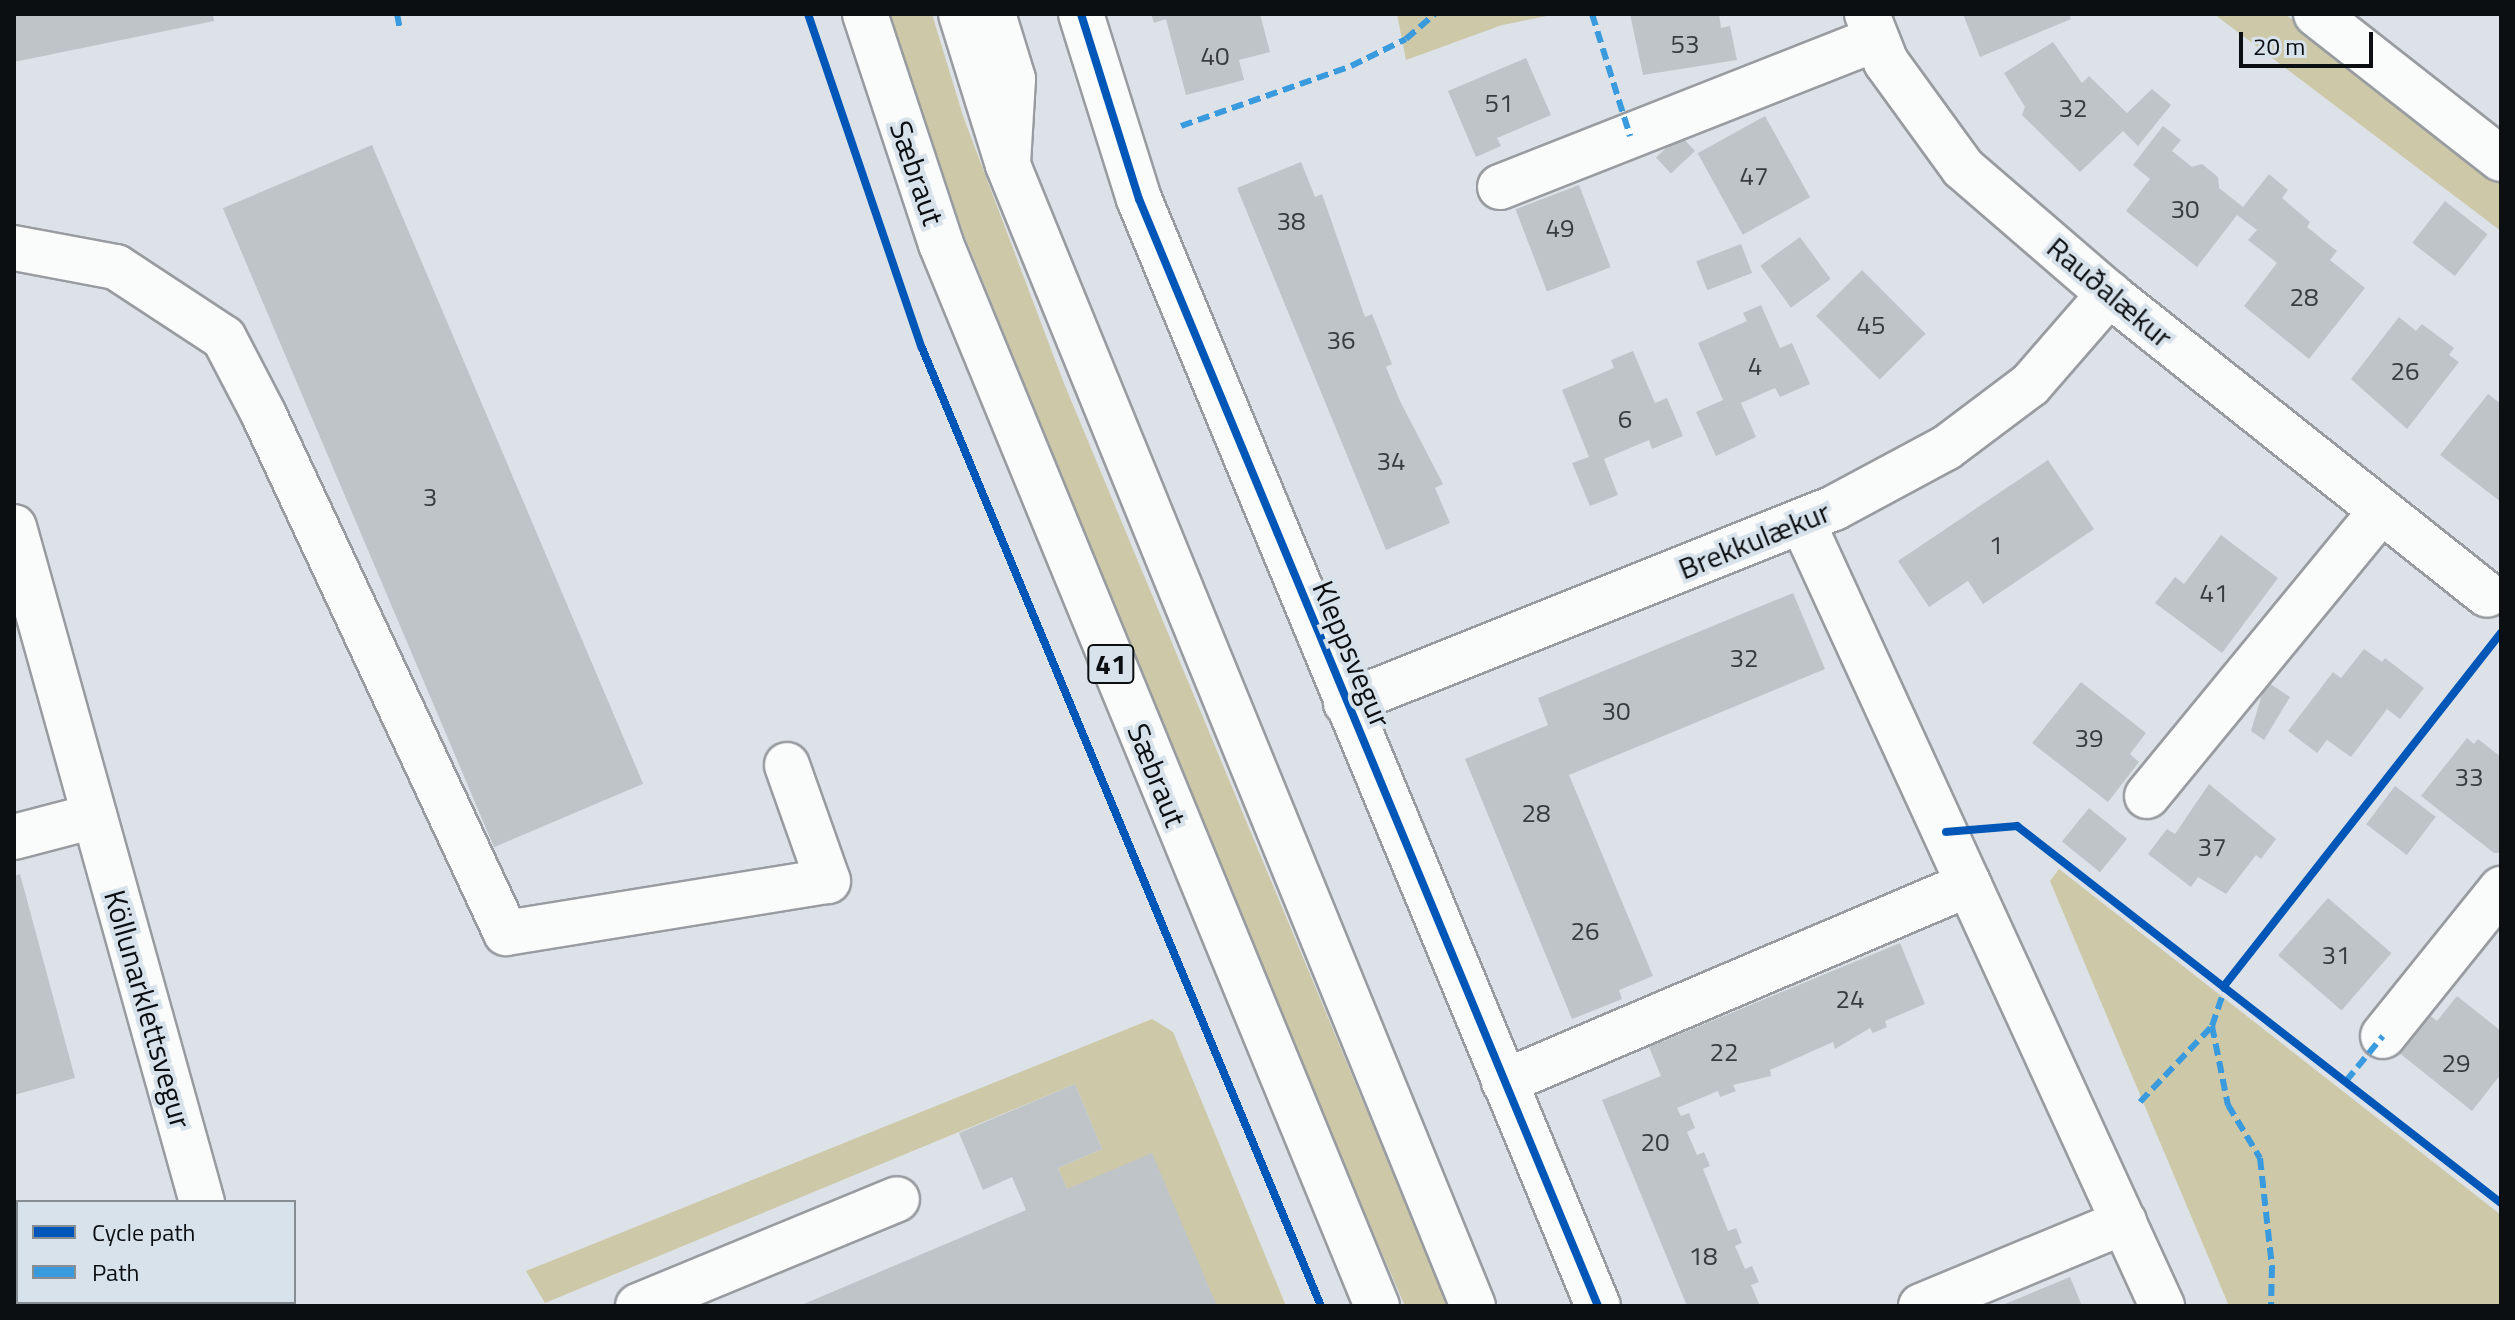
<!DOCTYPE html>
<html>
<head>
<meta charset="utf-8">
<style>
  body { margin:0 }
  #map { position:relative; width:2515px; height:1320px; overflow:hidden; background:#dce2e7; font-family:"Titillium Web",sans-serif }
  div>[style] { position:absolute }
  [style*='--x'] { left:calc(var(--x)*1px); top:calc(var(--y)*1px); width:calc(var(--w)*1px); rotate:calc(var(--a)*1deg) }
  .green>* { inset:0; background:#cdc8a8 }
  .building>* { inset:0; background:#bfc4c8; transform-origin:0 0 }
  .roads { filter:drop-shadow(2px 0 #989ca0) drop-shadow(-2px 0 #989ca0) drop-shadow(0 2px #989ca0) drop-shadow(0 -2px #989ca0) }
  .minor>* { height:44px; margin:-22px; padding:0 22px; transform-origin:22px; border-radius:22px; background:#fafbfb }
  .major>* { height:44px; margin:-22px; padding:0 22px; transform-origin:22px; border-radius:22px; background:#fafbfb }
  .quiet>* { height:6px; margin-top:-3px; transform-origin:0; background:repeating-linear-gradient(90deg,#3a9ade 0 12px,transparent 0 18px) }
  .cycleway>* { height:8px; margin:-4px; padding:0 4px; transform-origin:4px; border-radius:4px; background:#0057b8 }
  span { translate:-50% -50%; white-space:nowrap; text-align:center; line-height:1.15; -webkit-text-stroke:8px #d8e2eb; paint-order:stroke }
  .number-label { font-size:26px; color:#383c40 }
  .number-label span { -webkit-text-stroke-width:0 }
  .shield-label span { padding:2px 6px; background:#d8e2eb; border:2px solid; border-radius:6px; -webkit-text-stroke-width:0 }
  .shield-label { font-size:28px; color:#0b0f12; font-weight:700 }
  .street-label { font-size:30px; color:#0b0f12 }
  .frame { position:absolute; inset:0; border:16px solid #0b0f12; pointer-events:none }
  .legend { position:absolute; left:16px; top:1200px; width:280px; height:104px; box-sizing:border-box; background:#d8e2eb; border:2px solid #868e94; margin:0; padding:10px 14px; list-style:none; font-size:24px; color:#0b0f12 }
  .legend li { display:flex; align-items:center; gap:16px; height:40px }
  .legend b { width:40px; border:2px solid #868e94 }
  .scale { position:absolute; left:2239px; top:32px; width:134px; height:36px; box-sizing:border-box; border:4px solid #0b0f12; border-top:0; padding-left:10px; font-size:24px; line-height:28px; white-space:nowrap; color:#0b0f12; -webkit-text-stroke:6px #d8e2eb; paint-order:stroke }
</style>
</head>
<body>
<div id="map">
  <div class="green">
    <i style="clip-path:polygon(889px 14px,932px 14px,963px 116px,1063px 381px,1448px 1306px,1405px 1306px,1318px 1107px,941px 178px)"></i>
    <i style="clip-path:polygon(1397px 14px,1557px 14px,1502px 25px,1406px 60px)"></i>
    <i style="clip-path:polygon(2214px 14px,2285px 14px,2501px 183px,2501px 231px)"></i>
    <i style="clip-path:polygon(2059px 869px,2501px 1215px,2501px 1306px,2229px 1306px,2050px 881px)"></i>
    <i style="clip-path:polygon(1152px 1019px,1173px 1032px,1286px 1306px,1217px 1306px,1067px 1189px,1058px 1168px,1102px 1149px,1075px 1084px,545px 1303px,526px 1271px)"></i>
  </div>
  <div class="building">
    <i style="clip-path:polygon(14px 14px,213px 14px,214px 21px,14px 62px)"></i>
    <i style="clip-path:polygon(1151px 14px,1260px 14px,1270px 52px,1239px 60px,1244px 80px,1186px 95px,1166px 19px,1154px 23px)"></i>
    <i style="clip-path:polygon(1630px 14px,1719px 14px,1721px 28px,1730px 26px,1737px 60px,1643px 75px)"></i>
    <i style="clip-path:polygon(1963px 14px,2069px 14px,2071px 19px,1980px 57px)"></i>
    <i style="clip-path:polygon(2053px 42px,2082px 83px,2089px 76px,2127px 113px,2152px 89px,2171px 105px,2138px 146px,2123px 131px,2080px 172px,2022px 115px,2025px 107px,2004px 73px)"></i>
    <i style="clip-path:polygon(1526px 58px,1551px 115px,1497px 138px,1501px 146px,1476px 157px,1448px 91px)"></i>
    <i style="left:1765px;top:116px;width:93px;height:77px;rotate:61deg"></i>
    <i style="clip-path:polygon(2163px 126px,2181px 140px,2172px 151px,2192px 167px,2202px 164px,2218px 177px,2219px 188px,2243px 207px,2269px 174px,2288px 190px,2282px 198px,2310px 222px,2307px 227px,2337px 251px,2330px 260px,2365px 288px,2309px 359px,2244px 306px,2277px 263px,2248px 240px,2257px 230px,2237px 215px,2197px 267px,2126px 211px,2150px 179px,2133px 165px)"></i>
    <i style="left:1680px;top:135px;width:22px;height:33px;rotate:47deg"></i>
    <i style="left:372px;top:145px;width:694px;height:162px;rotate:67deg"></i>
    <i style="clip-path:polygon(1301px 162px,1315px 197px,1322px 194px,1365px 317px,1372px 314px,1392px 364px,1386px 367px,1400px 401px,1443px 484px,1435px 488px,1450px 523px,1386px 550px,1237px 188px)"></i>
    <i style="left:1579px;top:185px;width:88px;height:68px;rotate:69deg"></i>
    <i style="left:2445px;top:201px;width:54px;height:53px;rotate:38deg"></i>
    <i style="left:1800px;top:237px;width:52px;height:49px;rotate:54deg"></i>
    <i style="left:1741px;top:244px;width:31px;height:48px;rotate:69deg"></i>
    <i style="left:1862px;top:270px;width:90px;height:65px;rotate:45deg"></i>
    <i style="clip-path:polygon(1761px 305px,1780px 348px,1792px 343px,1810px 384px,1780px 397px,1775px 388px,1741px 403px,1756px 437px,1716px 456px,1696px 412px,1723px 400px,1698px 343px,1747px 321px,1743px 313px)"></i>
    <i style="clip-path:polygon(2399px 317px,2416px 331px,2422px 324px,2454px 348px,2449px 355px,2459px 362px,2407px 429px,2351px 379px)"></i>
    <i style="clip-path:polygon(1633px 351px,1655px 403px,1667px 398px,1683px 436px,1652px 449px,1649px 440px,1604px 459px,1618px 495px,1590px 506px,1572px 463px,1589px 457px,1562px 390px,1614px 368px,1611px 360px)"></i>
    <i style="clip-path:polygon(2488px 394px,2501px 404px,2501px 502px,2440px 455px)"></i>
    <i style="clip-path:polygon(2048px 460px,2094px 529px,1983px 604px,1968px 581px,1929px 607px,1898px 561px)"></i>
    <i style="clip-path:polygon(2221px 535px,2278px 578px,2222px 653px,2155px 603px,2175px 577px,2184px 584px)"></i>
    <i style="clip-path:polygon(1793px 593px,1825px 669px,1569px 775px,1653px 976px,1619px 990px,1622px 999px,1572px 1019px,1465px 759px,1548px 725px,1538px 698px)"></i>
    <i style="clip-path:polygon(2364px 649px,2382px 662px,2385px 658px,2424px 688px,2400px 719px,2387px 709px,2351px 757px,2327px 740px,2317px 753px,2288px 731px,2333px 672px,2341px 678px)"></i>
    <i style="clip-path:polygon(2266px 681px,2290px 697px,2264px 740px,2251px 731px)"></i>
    <i style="clip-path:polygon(2081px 682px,2146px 733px,2130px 754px,2139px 762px,2108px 802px,2032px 743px)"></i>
    <i style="clip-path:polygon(2467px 738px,2474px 744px,2478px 739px,2501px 757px,2501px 853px,2494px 853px,2421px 796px)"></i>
    <i style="clip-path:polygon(2209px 784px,2276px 839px,2261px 859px,2256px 855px,2226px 894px,2198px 877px,2191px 887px,2148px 854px,2167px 829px,2175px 834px)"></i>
    <i style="left:2395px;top:786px;width:51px;height:48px;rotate:37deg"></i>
    <i style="left:2089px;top:808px;width:49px;height:43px;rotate:39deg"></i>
    <i style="clip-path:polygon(20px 874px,75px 1078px,14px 1095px,14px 876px)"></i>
    <i style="left:2328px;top:898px;width:84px;height:76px;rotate:41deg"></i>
    <i style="clip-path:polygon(1900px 943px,1925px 1004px,1885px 1021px,1887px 1027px,1873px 1033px,1870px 1028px,1835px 1049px,1833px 1042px,1770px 1070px,1771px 1076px,1733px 1085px,1736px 1091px,1720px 1097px,1718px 1091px,1677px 1108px,1681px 1116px,1689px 1113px,1695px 1128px,1687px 1132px,1697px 1155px,1704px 1152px,1710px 1166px,1703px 1169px,1728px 1231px,1736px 1228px,1742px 1243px,1735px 1246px,1745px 1269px,1752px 1266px,1759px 1282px,1751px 1285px,1760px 1306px,1687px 1306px,1602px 1100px,1661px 1076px,1649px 1047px)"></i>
    <i style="clip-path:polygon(2457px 996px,2501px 1031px,2501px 1074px,2472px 1111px,2398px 1052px,2428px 1014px,2437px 1021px)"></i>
    <i style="clip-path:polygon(1075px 1084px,1102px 1149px,1058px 1168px,1067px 1189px,1152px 1153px,1217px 1306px,799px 1306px,1026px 1210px,1012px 1177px,983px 1190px,959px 1133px)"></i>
    <i style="clip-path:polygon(2070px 1277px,2082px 1306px,2000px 1306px)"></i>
  </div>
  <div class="roads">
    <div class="minor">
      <i style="--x:993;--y:14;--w:68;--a:72.9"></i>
      <i style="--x:1013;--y:79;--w:84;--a:93.4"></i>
      <i style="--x:1081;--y:14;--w:194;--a:72.6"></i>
      <i style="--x:1139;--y:199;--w:1198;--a:67.48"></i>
      <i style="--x:1867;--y:14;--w:52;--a:68.4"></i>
      <i style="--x:1886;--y:62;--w:131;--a:54"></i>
      <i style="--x:1963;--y:168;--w:193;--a:40.8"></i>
      <i style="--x:2109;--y:294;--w:483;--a:38.5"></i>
      <i style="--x:2316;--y:14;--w:235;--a:38.1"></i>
      <i style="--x:1500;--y:187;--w:404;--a:-21.5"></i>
      <i style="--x:14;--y:248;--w:104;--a:10.6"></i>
      <i style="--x:116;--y:267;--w:129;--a:33.3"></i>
      <i style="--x:224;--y:338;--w:85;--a:62.5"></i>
      <i style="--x:263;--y:413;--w:574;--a:64.95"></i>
      <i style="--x:506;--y:933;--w:326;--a:-9.2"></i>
      <i style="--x:828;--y:881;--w:123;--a:-109.5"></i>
      <i style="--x:1802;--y:521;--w:864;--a:65.36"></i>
      <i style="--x:14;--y:527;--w:701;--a:74.44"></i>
      <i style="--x:1346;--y:703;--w:526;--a:-21.78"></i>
      <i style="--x:1834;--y:508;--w:127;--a:-28.2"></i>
      <i style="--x:1946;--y:448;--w:105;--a:-36.9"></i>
      <i style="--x:2030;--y:385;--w:121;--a:-49"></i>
      <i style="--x:2147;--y:796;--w:369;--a:-50.6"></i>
      <i style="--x:14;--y:837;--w:83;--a:-14.7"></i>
      <i style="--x:2383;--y:1036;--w:189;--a:-51.2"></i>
      <i style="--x:1504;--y:1082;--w:505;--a:-23.06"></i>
      <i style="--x:14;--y:1276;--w:4;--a:-14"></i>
      <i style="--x:230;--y:1302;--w:4;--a:76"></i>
      <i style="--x:638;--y:1306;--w:280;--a:-22.4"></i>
      <i style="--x:1921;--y:1306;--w:220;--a:-22.5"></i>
    </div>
    <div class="major">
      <i style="--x:865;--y:14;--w:242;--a:71.7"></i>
      <i style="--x:941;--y:244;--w:1148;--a:67.68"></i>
      <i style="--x:961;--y:14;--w:158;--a:72.7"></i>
      <i style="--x:1008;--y:165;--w:1232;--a:67.83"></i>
    </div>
  </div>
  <div class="quiet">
    <i style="--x:397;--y:14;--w:16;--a:79"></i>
    <i style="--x:1592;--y:14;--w:128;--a:72.7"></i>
    <i style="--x:1181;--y:126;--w:180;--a:-19.4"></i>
    <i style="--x:1351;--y:66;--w:61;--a:-26.1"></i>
    <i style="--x:1406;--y:39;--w:38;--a:-41"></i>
    <i style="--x:2212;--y:1026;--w:81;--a:78.6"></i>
    <i style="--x:2228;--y:1105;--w:62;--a:58.9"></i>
    <i style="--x:2260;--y:1158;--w:109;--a:83.7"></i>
    <i style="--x:2272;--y:1266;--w:40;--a:91.4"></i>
    <i style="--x:2346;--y:1081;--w:58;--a:-50.6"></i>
    <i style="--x:2140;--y:1102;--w:105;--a:-46.5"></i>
    <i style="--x:2212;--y:1026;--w:46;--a:-71.2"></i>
  </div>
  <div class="cycleway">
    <i style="--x:808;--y:14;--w:353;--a:71.2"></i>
    <i style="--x:922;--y:348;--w:1038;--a:67.39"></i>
    <i style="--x:1081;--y:14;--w:194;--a:72.6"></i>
    <i style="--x:1139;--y:199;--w:1198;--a:67.48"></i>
    <i style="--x:1946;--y:832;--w:71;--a:-4.8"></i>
    <i style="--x:2017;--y:826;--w:614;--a:37.92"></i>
    <i style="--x:2224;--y:986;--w:449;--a:-51.9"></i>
  </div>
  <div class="number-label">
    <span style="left:1685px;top:44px">53</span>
    <span style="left:1215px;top:56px">40</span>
    <span style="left:1499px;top:103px">51</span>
    <span style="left:2073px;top:108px">32</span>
    <span style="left:1754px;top:176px">47</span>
    <span style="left:2185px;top:209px">30</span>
    <span style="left:1291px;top:221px">38</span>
    <span style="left:1560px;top:228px">49</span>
    <span style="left:2304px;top:297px">28</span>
    <span style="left:1871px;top:325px">45</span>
    <span style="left:1341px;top:340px">36</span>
    <span style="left:1755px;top:366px">4</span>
    <span style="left:2405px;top:371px">26</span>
    <span style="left:1625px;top:419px">6</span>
    <span style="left:1391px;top:461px">34</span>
    <span style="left:430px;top:497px">3</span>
    <span style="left:1996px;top:545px">1</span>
    <span style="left:2214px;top:593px">41</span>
    <span style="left:1744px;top:658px">32</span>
    <span style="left:1616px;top:711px">30</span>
    <span style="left:2089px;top:738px">39</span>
    <span style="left:2469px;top:777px">33</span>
    <span style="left:1536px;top:813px">28</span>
    <span style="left:2212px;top:847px">37</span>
    <span style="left:1585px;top:931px">26</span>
    <span style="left:2336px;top:955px">31</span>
    <span style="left:1850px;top:999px">24</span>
    <span style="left:1724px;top:1052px">22</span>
    <span style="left:2456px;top:1063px">29</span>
    <span style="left:1655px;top:1142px">20</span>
    <span style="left:1703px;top:1256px">18</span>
  </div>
  <div class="shield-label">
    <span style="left:1111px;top:664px">41</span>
  </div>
  <div class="street-label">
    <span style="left:917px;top:173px;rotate:71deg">Sæbraut</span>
    <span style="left:2110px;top:292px;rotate:40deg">Rauðalækur</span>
    <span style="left:1754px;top:540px;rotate:-22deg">Brekkulækur</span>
    <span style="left:1352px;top:654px;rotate:67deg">Kleppsvegur</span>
    <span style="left:1157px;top:775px;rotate:68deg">Sæbraut</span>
    <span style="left:148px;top:1009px;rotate:74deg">Köllunarklettsvegur</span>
  </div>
  <div class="frame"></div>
  <ul class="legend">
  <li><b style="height:10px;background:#0057b8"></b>Cycle path</li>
  <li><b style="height:10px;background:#3a9ade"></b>Path</li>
  </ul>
  <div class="scale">20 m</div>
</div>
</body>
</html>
